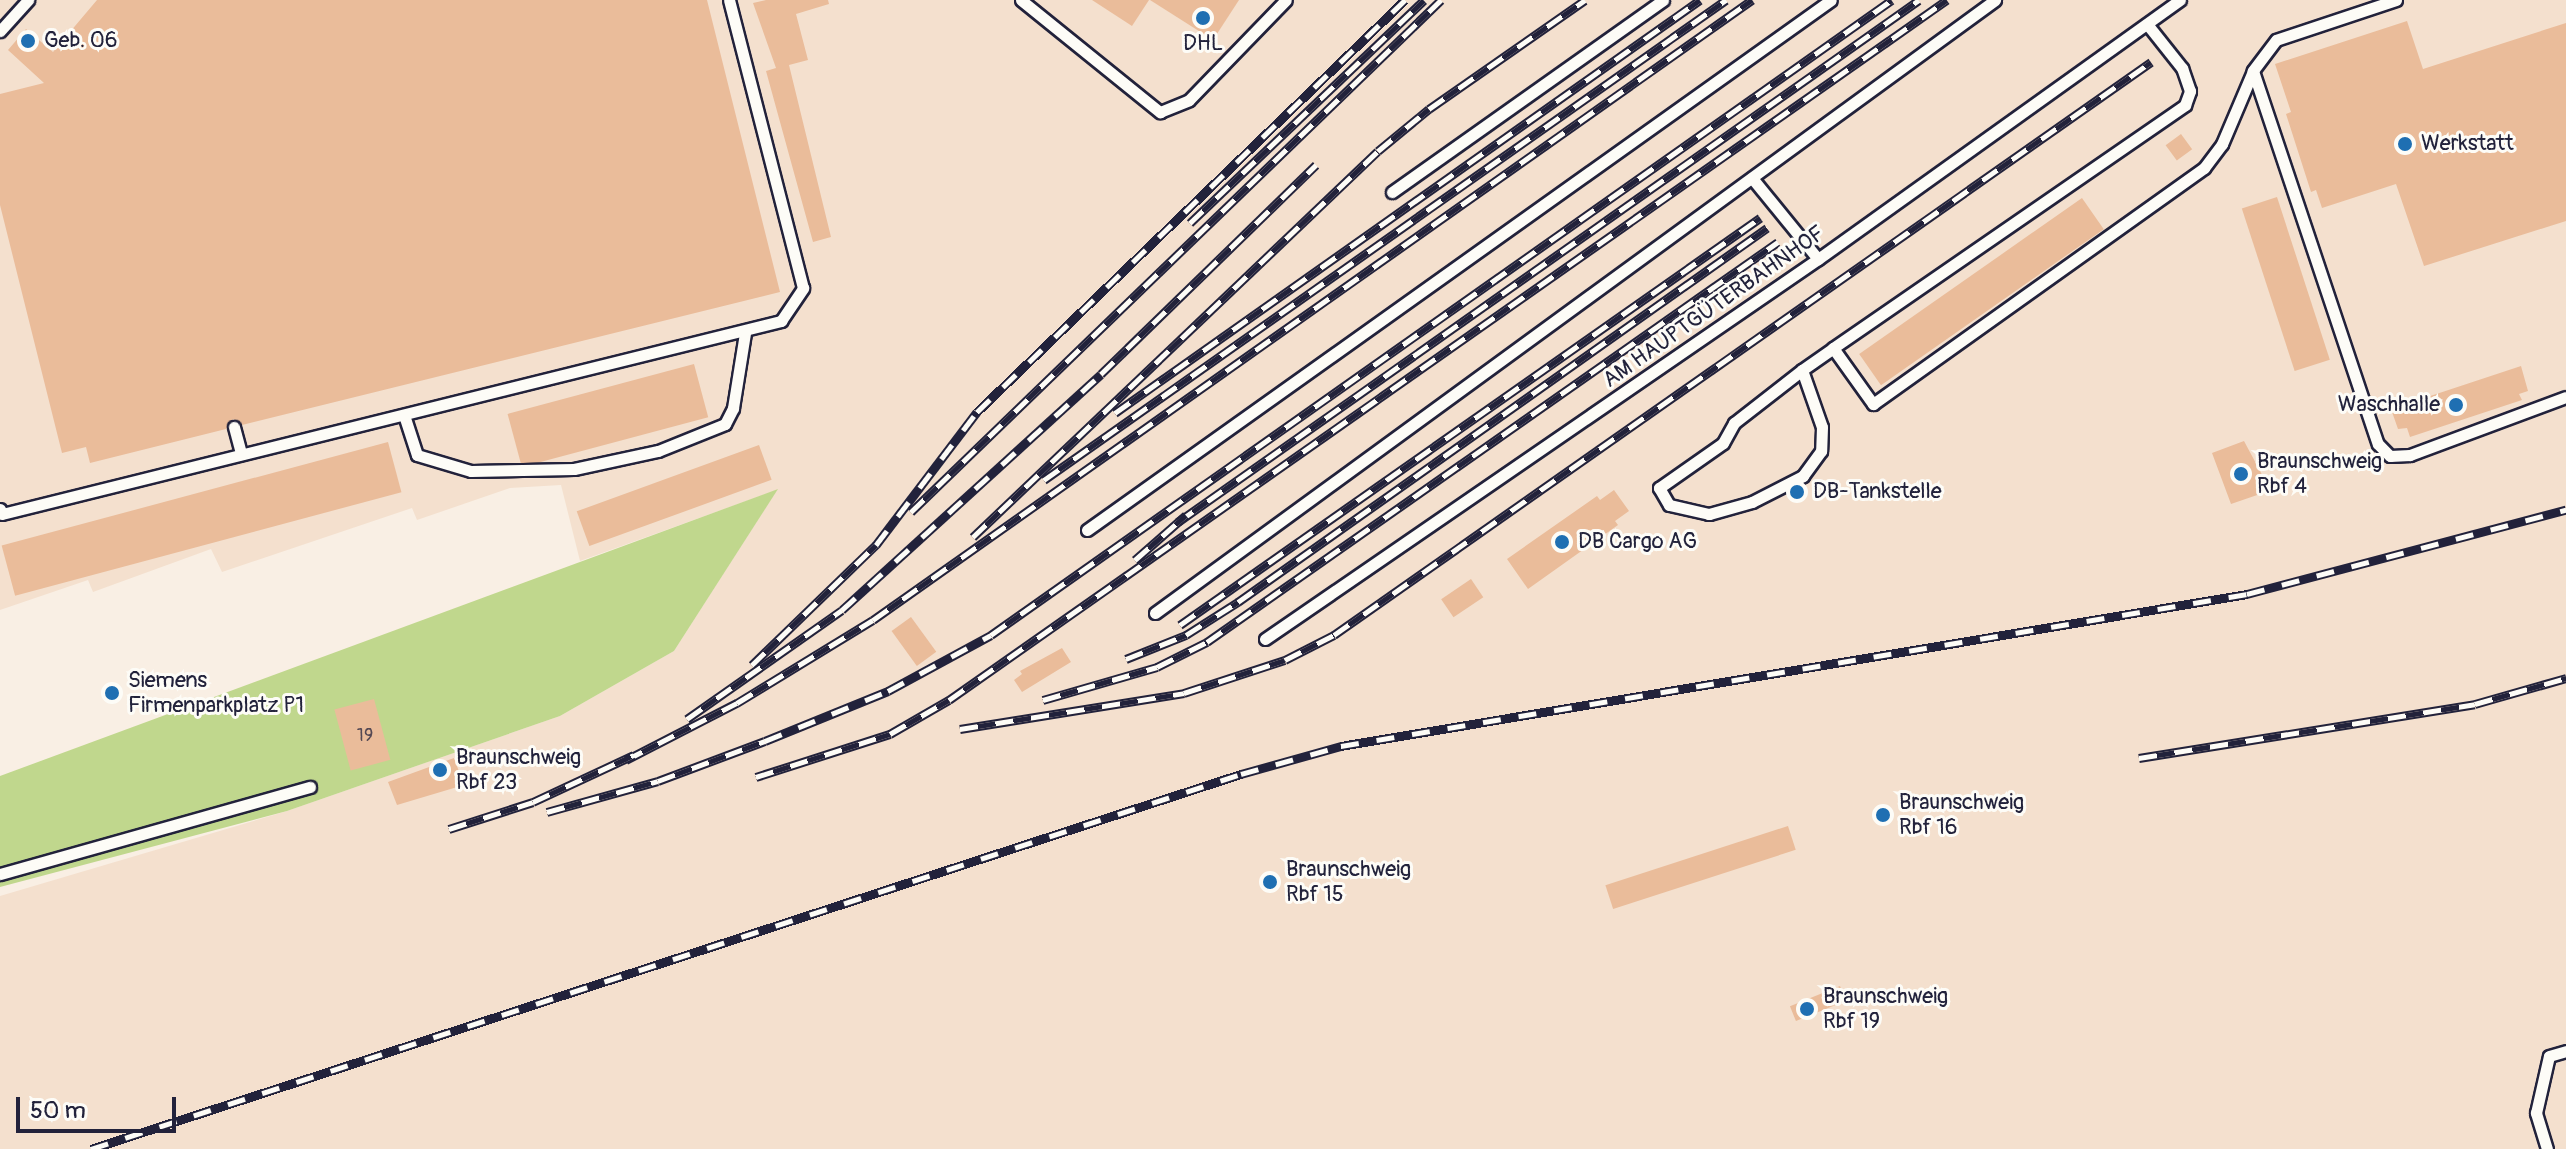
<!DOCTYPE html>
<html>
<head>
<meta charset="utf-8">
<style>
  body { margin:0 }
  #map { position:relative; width:2566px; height:1149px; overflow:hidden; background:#f9efe4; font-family:Pangolin,sans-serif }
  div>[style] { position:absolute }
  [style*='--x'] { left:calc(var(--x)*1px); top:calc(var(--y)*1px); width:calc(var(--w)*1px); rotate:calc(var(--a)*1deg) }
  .built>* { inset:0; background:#f4e0ce }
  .green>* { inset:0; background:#c0d78d }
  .building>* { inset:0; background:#eabc9a; transform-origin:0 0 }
  .roads { filter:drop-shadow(2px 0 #22223b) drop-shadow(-2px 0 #22223b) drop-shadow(0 2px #22223b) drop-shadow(0 -2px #22223b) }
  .lane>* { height:11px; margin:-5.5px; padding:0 5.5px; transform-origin:5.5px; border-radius:5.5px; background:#fdfcf7 }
  .rail>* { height:9px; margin-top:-4.5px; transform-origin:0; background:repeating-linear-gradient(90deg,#fdfcf7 0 18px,#22223b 0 36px); box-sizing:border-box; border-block:2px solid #22223b }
  .dots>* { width:22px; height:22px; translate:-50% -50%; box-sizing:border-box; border:4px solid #fdfcf7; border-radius:50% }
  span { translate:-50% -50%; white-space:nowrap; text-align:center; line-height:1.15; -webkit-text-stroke:6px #fdfcf7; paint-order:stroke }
  .number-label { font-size:18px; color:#544853 }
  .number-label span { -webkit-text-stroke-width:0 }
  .poi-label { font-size:22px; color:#22223b }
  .left { translate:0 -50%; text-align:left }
  .right { translate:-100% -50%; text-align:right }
  .street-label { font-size:22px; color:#22223b }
  .scale { position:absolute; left:16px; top:1097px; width:160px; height:36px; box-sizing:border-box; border:4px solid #22223b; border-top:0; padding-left:10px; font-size:24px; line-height:28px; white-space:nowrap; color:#22223b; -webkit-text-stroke:6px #fdfcf7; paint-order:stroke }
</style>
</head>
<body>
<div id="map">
  <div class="built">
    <i style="clip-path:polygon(0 0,2566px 0,2566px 1149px,0 1149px,0 896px,287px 811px,560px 716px,674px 651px,777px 490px,580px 561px,561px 485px,510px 488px,417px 520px,412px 508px,222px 572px,211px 549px,93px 592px,88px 580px,0 610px)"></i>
  </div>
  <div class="green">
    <i style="clip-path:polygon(778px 489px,674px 651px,560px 716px,287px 811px,0 887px,0 776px)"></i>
  </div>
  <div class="building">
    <i style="clip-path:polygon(97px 0,707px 0,780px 292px,242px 425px,233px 419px,226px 429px,90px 463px,86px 447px,62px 453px,0 205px,0 94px,44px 83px,8px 50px,26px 29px,53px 52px)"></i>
    <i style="clip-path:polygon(766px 0,828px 0,829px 4px,796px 14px,808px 60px,789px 65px,831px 237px,813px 242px,766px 71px,776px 68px,753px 3px)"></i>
    <i style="clip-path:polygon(1092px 0,1149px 0,1132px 26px)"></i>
    <i style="clip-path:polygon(1150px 0,1239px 0,1213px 40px)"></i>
    <i style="clip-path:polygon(2407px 21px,2423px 69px,2566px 23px,2566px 221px,2424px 266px,2396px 184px,2322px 208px,2316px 190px,2311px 192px,2286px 114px,2291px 112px,2275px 64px)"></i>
    <i style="left:2181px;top:134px;width:19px;height:19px;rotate:54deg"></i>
    <i style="left:2277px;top:197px;width:171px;height:37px;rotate:72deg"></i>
    <i style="left:2082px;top:198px;width:38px;height:272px;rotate:55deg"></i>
    <i style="left:694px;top:364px;width:55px;height:193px;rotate:75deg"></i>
    <i style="clip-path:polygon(2521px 366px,2528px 391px,2519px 394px,2522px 400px,2410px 437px,2407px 428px,2398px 429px,2391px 409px)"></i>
    <i style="clip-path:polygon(2244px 441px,2267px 484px,2260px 486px,2263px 493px,2231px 504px,2212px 453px)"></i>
    <i style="left:388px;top:442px;width:52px;height:400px;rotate:75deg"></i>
    <i style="left:759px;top:445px;width:37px;height:194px;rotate:70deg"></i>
    <i style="clip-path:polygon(1614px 490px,1629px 511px,1615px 521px,1618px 525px,1528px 589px,1507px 559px,1597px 496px,1600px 500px)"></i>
    <i style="left:1471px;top:579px;width:22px;height:36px;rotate:56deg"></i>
    <i style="left:911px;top:617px;width:43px;height:24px;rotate:54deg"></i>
    <i style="clip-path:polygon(1062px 648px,1071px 662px,1022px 692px,1014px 680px,1022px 674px,1020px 671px)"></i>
    <i style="left:374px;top:699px;width:63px;height:41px;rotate:75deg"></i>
    <i style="clip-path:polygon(454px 758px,464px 785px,397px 805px,388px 782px)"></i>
    <i style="left:1788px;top:826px;width:25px;height:192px;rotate:72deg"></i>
    <i style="left:1840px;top:986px;width:16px;height:54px;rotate:68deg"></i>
  </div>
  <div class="roads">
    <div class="lane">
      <i style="--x:1021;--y:0;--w:179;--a:38.9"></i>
      <i style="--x:1160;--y:112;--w:31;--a:-22"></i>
      <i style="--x:1189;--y:100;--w:139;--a:-45.9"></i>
      <i style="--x:2396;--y:0;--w:126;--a:161.6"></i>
      <i style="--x:2276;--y:40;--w:39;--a:127"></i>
      <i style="--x:2253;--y:71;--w:393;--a:71.5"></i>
      <i style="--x:2378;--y:444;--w:17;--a:45"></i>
      <i style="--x:2390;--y:456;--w:20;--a:-3"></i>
      <i style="--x:2410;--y:455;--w:166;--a:-20.4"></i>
      <i style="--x:0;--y:31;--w:42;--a:-47.9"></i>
      <i style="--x:1752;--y:178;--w:104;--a:50.8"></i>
      <i style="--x:1392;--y:192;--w:332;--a:-35.3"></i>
      <i style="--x:1833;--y:348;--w:69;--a:54.5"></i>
      <i style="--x:1873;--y:404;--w:407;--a:-35.5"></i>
      <i style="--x:2204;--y:168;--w:30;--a:-53"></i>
      <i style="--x:2222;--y:144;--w:79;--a:-67"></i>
      <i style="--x:1802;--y:370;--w:60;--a:70.7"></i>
      <i style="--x:1822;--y:427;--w:24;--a:92"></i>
      <i style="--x:1821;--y:451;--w:31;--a:126"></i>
      <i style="--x:1803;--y:476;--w:57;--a:153"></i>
      <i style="--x:1752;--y:502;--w:45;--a:164.4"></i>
      <i style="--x:1709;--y:514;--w:41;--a:-167.3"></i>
      <i style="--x:1669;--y:505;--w:20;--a:-120"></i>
      <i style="--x:1659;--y:488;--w:78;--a:-35.1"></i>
      <i style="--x:1723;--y:443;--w:23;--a:-61"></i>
      <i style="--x:1734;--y:423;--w:86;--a:-37.9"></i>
      <i style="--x:1802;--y:370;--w:38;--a:-35"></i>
      <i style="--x:1833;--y:348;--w:428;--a:-34.6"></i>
      <i style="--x:2185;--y:105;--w:15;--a:-70"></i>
      <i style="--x:2190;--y:91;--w:24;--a:-109"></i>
      <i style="--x:2182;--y:68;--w:56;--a:-128.5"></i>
      <i style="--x:404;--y:415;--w:42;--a:72"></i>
      <i style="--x:417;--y:455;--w:56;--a:16.5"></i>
      <i style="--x:471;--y:471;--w:103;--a:-1.1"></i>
      <i style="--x:574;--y:469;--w:86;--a:-12.1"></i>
      <i style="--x:658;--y:451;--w:72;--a:-21.9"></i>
      <i style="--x:725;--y:424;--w:18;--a:-63"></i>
      <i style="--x:733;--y:408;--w:76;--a:-80.9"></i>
      <i style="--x:234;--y:427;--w:28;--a:75"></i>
      <i style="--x:0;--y:509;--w:5;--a:68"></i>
      <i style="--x:2;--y:514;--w:803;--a:-13.92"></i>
      <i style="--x:781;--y:321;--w:40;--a:-56"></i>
      <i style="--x:803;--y:288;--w:297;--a:-104.4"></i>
      <i style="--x:1087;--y:530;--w:913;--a:-35.46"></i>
      <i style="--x:1155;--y:613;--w:1040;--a:-36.12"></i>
      <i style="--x:1265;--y:639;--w:671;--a:-34.5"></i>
      <i style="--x:1818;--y:259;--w:445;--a:-35.6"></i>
      <i style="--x:0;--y:874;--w:322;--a:-15.7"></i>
      <i style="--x:2547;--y:1149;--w:38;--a:-107"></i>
      <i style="--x:2536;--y:1113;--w:58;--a:-77.2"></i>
      <i style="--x:2549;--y:1056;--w:18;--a:-16"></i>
    </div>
  </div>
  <div class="rail">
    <i style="--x:1190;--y:223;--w:323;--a:-43.6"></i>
    <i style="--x:1115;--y:413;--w:716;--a:-35.22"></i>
    <i style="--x:1044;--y:480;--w:834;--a:-35.14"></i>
    <i style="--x:911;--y:512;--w:737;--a:-44.01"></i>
    <i style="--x:1178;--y:522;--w:906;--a:-35.16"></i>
    <i style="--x:973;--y:537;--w:559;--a:-43.62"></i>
    <i style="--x:1378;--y:151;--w:66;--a:-39.5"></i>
    <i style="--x:1429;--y:109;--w:190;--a:-34.9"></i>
    <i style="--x:1135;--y:560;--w:68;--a:-41.4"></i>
    <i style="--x:1180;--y:625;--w:709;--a:-35.06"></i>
    <i style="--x:1126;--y:659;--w:65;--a:-21.8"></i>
    <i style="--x:1186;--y:635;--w:62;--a:-32.4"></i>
    <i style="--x:1238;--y:602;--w:648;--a:-35.26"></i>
    <i style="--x:752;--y:665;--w:173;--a:-44.1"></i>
    <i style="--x:876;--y:545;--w:167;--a:-52.8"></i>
    <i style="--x:977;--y:412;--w:594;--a:-43.91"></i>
    <i style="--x:1043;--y:700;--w:119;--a:-16.1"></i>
    <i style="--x:1157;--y:667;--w:56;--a:-26.6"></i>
    <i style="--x:1207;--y:642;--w:697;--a:-35.01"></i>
    <i style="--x:687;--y:719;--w:189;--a:-35.1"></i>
    <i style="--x:842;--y:610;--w:350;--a:-42.3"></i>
    <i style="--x:1101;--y:374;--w:300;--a:-44.2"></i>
    <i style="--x:960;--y:729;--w:227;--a:-9.1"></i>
    <i style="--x:1184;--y:693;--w:106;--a:-18.1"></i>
    <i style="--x:1285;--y:660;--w:55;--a:-27"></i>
    <i style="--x:1334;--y:635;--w:998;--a:-35.04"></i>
    <i style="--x:2139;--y:758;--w:340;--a:-9.1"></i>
    <i style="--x:2475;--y:704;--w:95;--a:-15.9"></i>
    <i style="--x:626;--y:760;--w:125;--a:-27.2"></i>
    <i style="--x:737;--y:703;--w:159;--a:-31.4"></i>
    <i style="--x:873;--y:620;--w:1076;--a:-35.2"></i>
    <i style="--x:756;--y:777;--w:141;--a:-17.8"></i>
    <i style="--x:890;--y:734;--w:68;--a:-30"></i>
    <i style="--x:949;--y:700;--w:1219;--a:-35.05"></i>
    <i style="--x:547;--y:812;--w:115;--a:-15.6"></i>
    <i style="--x:658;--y:781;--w:114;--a:-20.5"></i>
    <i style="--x:765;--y:741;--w:133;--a:-22.1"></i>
    <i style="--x:888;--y:691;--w:117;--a:-28.5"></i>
    <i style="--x:991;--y:635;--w:1102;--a:-35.18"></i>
    <i style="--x:449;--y:829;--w:88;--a:-17.8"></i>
    <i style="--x:533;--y:802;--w:111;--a:-25"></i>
    <i style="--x:91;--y:1149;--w:1210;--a:-18.06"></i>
    <i style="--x:1241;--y:774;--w:104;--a:-15.6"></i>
    <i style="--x:1341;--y:746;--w:919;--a:-9.52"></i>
    <i style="--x:2247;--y:594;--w:330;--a:-14.8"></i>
  </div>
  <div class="dots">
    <i style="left:1203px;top:18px;background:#1f6fb2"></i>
    <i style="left:28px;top:41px;background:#1f6fb2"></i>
    <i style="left:2405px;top:144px;background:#1f6fb2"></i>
    <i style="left:2456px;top:405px;background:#1f6fb2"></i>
    <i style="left:2241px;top:474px;background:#1f6fb2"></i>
    <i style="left:1797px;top:492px;background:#1f6fb2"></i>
    <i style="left:1562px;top:542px;background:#1f6fb2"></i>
    <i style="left:112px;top:693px;background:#1f6fb2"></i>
    <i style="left:440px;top:770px;background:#1f6fb2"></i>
    <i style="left:1883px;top:815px;background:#1f6fb2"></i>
    <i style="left:1270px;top:882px;background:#1f6fb2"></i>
    <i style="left:1807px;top:1009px;background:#1f6fb2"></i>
  </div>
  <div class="number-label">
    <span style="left:365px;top:736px">19</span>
  </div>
  <div class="poi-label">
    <span class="left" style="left:44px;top:41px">Geb. 06</span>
    <span style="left:1203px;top:44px">DHL</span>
    <span class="left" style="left:2421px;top:144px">Werkstatt</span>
    <span class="right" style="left:2440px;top:405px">Waschhalle</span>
    <span class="left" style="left:2257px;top:474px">Braunschweig<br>Rbf 4</span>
    <span class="left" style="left:1813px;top:492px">DB-Tankstelle</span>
    <span class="left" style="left:1578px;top:542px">DB Cargo AG</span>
    <span class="left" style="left:128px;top:693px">Siemens<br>Firmenparkplatz P1</span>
    <span class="left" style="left:456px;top:770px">Braunschweig<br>Rbf 23</span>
    <span class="left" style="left:1899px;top:815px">Braunschweig<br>Rbf 16</span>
    <span class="left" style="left:1286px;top:882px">Braunschweig<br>Rbf 15</span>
    <span class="left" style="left:1823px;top:1009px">Braunschweig<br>Rbf 19</span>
  </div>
  <div class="street-label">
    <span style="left:1714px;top:307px;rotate:-35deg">AM HAUPTGÜTERBAHNHOF</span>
  </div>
  <div class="scale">50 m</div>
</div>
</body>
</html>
